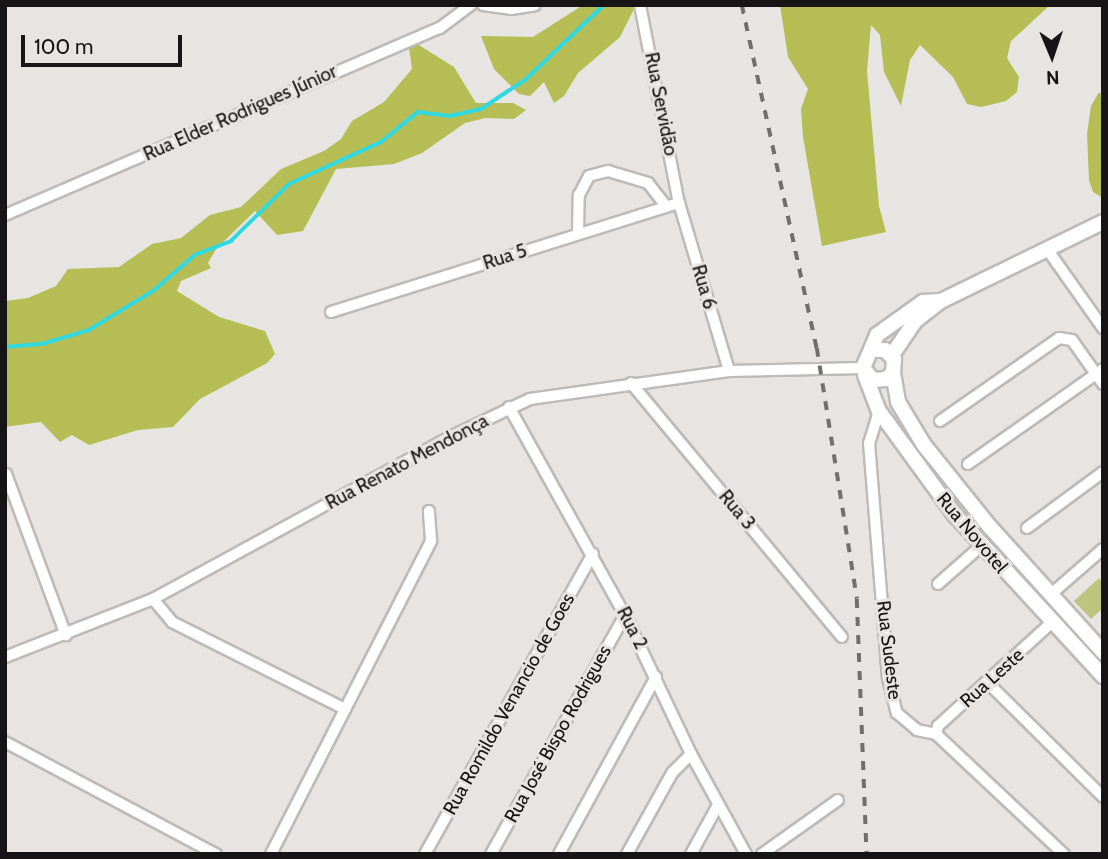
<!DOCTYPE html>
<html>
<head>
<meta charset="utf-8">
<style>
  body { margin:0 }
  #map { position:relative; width:1108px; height:859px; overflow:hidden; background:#e8e4e1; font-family:Cabin,sans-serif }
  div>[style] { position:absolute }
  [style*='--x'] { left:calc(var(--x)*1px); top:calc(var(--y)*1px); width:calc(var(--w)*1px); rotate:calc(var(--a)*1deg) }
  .green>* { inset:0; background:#bdc47f }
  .forest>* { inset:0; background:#b5bd54 }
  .stream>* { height:3.5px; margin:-1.75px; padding:0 1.75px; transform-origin:1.75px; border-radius:1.75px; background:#30d9e2 }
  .roads { filter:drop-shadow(2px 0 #bebab7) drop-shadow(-2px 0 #bebab7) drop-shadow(0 2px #bebab7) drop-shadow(0 -2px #bebab7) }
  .minor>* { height:10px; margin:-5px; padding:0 5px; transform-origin:5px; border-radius:5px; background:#fff }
  .tertiary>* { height:14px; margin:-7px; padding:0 7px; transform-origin:7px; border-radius:7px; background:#fff }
  .rail>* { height:3.5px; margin-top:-1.75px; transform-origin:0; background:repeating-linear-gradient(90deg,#716e6d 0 9px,transparent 0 18px) }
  span { translate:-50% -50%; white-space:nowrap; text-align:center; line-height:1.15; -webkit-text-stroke:6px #e8e4e1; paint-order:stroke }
  .street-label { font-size:19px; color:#161414 }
  .frame { position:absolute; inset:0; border:7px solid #161414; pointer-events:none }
  .north { position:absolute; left:1017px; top:21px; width:70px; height:70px; -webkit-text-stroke:5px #e8e4e1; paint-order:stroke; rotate:178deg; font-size:19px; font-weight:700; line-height:28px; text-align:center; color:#161414 }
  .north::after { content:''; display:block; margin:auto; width:24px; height:32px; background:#161414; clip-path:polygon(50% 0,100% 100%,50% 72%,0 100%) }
  .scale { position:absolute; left:21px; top:35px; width:161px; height:32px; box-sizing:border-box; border:4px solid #161414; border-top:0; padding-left:9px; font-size:21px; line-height:24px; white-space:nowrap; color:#161414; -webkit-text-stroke:5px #e8e4e1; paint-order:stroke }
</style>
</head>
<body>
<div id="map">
  <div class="green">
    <i style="clip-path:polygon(1099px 578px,1103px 583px,1103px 608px,1091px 619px,1074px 601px)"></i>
  </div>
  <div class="forest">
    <i style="clip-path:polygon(583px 5px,636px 5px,620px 37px,578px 73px,564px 96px,554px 103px,544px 82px,530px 96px,519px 94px,494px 69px,481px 36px,533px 37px)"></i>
    <i style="clip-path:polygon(780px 5px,1050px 5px,1011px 41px,1007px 58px,1019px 77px,1017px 92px,1006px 101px,981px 107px,967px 104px,953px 77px,920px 45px,910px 60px,901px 106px,884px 72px,880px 35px,871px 25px,867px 71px,879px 206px,886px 232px,822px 246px,803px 137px,801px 109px,808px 89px,788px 57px)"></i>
    <i style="clip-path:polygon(414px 42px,454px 67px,476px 103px,513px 103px,526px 110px,514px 119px,485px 118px,465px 123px,422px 153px,394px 164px,336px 169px,303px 231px,277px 235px,255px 211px,216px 249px,208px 263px,211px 268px,181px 281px,177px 291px,219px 317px,265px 331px,275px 354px,267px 363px,200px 399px,173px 427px,138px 430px,89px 445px,72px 435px,60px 442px,41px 422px,5px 427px,5px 301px,28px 298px,56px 286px,68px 269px,119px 267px,152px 244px,181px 238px,210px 215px,241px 207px,281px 169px,324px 151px,341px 139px,352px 121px,384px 102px,412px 69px,409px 48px)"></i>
    <i style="clip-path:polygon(1099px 92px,1103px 97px,1103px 198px,1093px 192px,1089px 180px,1087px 134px,1091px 106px)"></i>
  </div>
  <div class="stream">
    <i style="--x:5;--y:347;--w:37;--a:-5"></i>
    <i style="--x:42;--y:344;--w:49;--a:-16.6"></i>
    <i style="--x:89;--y:330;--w:75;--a:-31.4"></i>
    <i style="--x:153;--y:291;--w:55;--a:-40.6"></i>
    <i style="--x:195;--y:255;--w:39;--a:-21"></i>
    <i style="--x:231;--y:241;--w:81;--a:-44.5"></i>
    <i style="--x:289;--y:184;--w:101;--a:-24.5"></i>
    <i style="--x:381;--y:142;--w:48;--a:-39"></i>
    <i style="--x:418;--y:112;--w:32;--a:7"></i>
    <i style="--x:450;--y:116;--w:32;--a:-13"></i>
    <i style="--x:481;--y:109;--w:53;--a:-33.4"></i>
    <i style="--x:525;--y:80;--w:109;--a:-43.5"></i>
  </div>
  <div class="roads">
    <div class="minor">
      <i style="--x:483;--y:5;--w:28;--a:8"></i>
      <i style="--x:511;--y:9;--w:24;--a:-9"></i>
      <i style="--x:640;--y:5;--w:202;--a:78.9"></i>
      <i style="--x:679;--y:203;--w:175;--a:73.4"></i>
      <i style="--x:5;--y:215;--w:473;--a:-23.3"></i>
      <i style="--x:440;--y:28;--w:39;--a:-37"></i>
      <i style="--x:578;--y:234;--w:39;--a:-89"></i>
      <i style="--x:579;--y:195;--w:21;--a:-62"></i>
      <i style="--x:589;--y:176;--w:20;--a:-15"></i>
      <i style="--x:608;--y:171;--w:42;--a:16.7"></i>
      <i style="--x:648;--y:183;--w:29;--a:52"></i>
      <i style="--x:1047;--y:249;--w:97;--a:54.7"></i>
      <i style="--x:331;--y:312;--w:365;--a:-17.4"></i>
      <i style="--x:631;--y:383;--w:330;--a:50.3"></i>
      <i style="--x:509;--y:407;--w:238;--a:60.9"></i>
      <i style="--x:625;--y:615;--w:154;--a:64.6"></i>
      <i style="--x:691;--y:754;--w:114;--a:61.2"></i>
      <i style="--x:879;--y:411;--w:34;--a:107"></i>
      <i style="--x:869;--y:443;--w:236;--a:85.4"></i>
      <i style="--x:888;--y:678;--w:36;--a:76"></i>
      <i style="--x:897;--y:713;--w:26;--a:40"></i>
      <i style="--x:917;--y:730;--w:19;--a:12"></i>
      <i style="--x:936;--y:734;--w:175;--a:43.2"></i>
      <i style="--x:940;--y:421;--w:145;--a:-34.9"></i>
      <i style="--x:1059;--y:338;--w:13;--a:9"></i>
      <i style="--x:1072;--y:340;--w:54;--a:54.8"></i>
      <i style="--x:968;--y:464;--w:165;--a:-35.1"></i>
      <i style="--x:6;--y:474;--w:172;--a:69.6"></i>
      <i style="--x:1027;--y:528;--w:94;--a:-36.4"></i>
      <i style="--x:938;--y:584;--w:57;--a:-41.5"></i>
      <i style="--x:1050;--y:595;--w:70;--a:-41"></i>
      <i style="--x:153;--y:599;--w:30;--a:50"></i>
      <i style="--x:172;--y:622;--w:194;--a:26.7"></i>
      <i style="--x:5;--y:657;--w:159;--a:-21.4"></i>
      <i style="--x:153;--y:599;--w:341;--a:-28.6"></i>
      <i style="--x:452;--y:436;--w:86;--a:-25.4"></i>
      <i style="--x:530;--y:399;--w:201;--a:-8"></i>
      <i style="--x:729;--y:371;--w:134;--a:-1.3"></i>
      <i style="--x:988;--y:683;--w:162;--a:44.7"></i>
      <i style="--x:936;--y:734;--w:8;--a:-76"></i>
      <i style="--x:938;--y:726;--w:153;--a:-42.3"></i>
      <i style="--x:5;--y:742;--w:239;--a:28"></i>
      <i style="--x:271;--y:854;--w:352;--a:-62.9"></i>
      <i style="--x:431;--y:541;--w:30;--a:-94"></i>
      <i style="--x:425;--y:854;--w:344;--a:-60.8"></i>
      <i style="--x:491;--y:854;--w:274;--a:-60.7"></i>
      <i style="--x:559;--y:854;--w:202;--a:-61.3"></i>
      <i style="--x:627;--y:854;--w:93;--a:-60.9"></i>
      <i style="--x:672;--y:773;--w:27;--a:-45"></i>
      <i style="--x:691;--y:854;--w:56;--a:-61.1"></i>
      <i style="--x:762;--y:854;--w:93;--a:-35.4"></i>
    </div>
    <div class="tertiary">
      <i style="--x:871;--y:350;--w:14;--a:0"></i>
      <i style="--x:885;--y:350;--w:13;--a:45"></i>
      <i style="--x:894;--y:359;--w:14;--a:94"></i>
      <i style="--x:893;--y:373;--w:9;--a:139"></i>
      <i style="--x:886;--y:379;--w:13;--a:176"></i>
      <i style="--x:873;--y:380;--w:16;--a:-130"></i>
      <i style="--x:863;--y:368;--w:36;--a:-67"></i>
      <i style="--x:877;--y:335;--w:57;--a:-35.7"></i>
      <i style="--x:923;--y:302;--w:17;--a:-3"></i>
      <i style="--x:892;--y:355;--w:41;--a:-55.9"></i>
      <i style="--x:915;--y:321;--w:33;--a:-38"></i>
      <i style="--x:941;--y:301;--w:180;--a:-26"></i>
      <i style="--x:893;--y:373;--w:29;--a:80"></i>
      <i style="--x:898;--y:402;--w:50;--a:58.8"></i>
      <i style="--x:924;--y:445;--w:105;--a:51.2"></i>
      <i style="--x:990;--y:527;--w:169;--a:47.9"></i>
      <i style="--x:865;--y:375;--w:39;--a:69"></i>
      <i style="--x:879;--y:411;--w:127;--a:53.9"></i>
      <i style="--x:954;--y:514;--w:220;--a:47.4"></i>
    </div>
  </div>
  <div class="rail">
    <i style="--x:742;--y:5;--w:351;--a:77.7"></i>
    <i style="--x:817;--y:348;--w:254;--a:80.9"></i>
    <i style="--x:857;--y:599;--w:255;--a:87.8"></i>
  </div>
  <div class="street-label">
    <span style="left:661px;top:104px;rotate:79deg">Rua Servidão</span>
    <span style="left:240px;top:113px;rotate:-24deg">Rua Elder Rodrigues Júnior</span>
    <span style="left:505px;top:257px;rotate:-18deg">Rua 5</span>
    <span style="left:704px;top:287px;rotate:74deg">Rua 6</span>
    <span style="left:407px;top:462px;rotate:-28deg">Rua Renato Mendonça</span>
    <span style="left:737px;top:510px;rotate:50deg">Rua 3</span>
    <span style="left:972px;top:533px;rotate:50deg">Rua Novotel</span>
    <span style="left:632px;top:628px;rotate:63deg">Rua 2</span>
    <span style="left:889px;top:650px;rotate:83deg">Rua Sudeste</span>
    <span style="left:992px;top:678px;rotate:-42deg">Rua Leste</span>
    <span style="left:509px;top:704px;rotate:-61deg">Rua Romildo Venancio de Goes</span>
    <span style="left:558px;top:734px;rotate:-61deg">Rua José Bispo Rodrigues</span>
  </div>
  <div class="frame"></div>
  <div class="north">N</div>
  <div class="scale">100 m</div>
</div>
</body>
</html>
